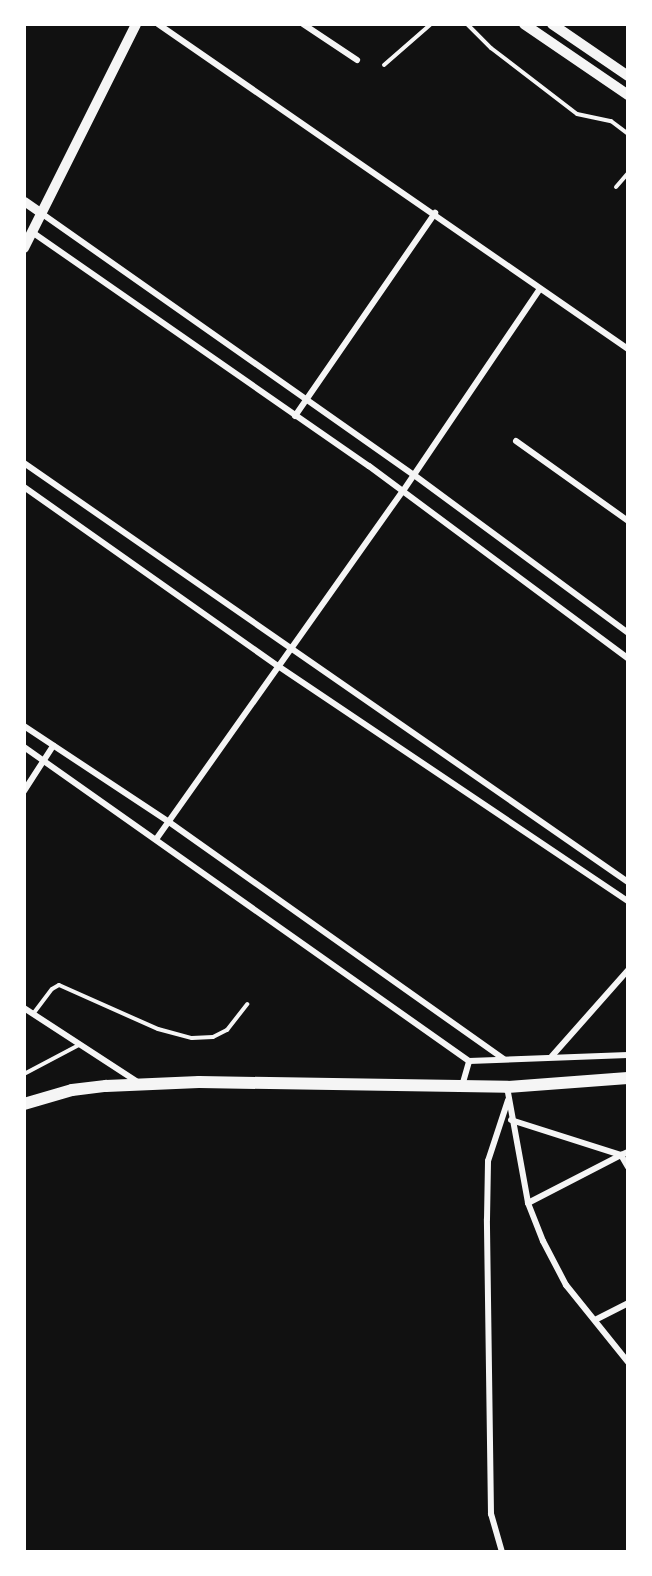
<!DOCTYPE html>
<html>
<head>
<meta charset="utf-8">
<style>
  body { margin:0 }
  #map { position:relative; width:652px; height:1576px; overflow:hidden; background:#111; font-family:Manrope,sans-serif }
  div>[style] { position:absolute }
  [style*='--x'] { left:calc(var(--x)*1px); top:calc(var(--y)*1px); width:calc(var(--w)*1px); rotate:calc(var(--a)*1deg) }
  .service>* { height:4px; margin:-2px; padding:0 2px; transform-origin:2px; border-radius:2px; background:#f5f5f5 }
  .minor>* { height:6px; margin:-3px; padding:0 3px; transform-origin:3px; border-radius:3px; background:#f5f5f5 }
  .tertiary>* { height:9px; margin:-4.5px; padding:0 4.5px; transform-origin:4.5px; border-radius:4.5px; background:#f5f5f5 }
  .secondary>* { height:10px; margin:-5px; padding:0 5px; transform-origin:5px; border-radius:5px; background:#f5f5f5 }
  .primary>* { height:12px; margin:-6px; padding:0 6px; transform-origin:6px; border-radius:6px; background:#f5f5f5 }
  span { translate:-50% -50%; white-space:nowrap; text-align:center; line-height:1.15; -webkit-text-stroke:4.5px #fff; paint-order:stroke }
  .frame { position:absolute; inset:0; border:26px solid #fff; pointer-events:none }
</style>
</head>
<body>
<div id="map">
  <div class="service">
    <i style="--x:467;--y:24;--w:34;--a:45"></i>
    <i style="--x:491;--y:48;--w:108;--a:37.5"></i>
    <i style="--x:577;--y:114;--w:35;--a:12"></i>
    <i style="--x:611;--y:121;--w:21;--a:37"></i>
    <i style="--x:384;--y:65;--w:62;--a:-41.1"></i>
    <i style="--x:616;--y:187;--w:18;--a:-49"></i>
    <i style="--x:33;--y:1014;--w:31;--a:-53"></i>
    <i style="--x:52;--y:989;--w:8;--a:-30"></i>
    <i style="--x:59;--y:985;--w:108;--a:24"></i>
    <i style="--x:158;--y:1029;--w:35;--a:15"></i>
    <i style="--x:192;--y:1038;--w:21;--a:-3"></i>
    <i style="--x:213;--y:1037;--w:16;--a:-27"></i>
    <i style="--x:227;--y:1030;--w:33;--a:-52"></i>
    <i style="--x:24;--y:1074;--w:62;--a:-27.8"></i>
  </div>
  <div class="minor">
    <i style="--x:158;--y:24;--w:571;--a:34.66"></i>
    <i style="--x:303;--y:24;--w:65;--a:33.7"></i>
    <i style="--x:41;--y:213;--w:456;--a:35.1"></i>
    <i style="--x:414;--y:475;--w:266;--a:36.4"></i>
    <i style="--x:32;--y:232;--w:410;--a:34.8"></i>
    <i style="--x:369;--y:466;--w:322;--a:36.6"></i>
    <i style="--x:295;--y:416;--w:247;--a:-55.4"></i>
    <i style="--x:516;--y:441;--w:138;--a:35.5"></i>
    <i style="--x:24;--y:463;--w:735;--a:34.75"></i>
    <i style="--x:24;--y:487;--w:311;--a:35.2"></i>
    <i style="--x:278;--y:666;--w:422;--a:33.9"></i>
    <i style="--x:24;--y:726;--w:174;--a:33.5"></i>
    <i style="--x:169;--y:822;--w:410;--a:35.3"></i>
    <i style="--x:24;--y:747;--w:545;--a:35.21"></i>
    <i style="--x:24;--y:791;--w:54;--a:-57.2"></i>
    <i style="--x:157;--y:838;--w:425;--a:-54.7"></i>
    <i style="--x:403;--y:491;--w:244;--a:-55.9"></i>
    <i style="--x:24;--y:1008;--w:137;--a:33.1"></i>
    <i style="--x:552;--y:1056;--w:115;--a:-48.5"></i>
    <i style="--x:462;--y:1086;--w:26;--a:-74"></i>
    <i style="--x:469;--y:1061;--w:159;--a:-2.2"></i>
    <i style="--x:507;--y:1087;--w:118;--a:79.7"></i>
    <i style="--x:528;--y:1203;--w:41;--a:68.5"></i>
    <i style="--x:543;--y:1241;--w:50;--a:62.4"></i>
    <i style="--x:566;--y:1285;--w:99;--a:51.2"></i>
    <i style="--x:511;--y:1120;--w:115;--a:17.7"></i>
    <i style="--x:621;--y:1155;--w:8;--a:-23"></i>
    <i style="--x:528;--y:1203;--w:105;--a:-27.3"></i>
    <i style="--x:621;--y:1155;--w:14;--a:60"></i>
    <i style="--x:595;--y:1320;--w:37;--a:-27"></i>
    <i style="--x:502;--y:1552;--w:40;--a:-106"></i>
    <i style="--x:491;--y:1514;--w:295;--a:-90.8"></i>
    <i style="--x:487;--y:1219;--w:58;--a:-89"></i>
    <i style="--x:488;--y:1161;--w:64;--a:-71.8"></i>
  </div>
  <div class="tertiary">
    <i style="--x:24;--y:201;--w:21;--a:35"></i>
  </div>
  <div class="secondary">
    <i style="--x:524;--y:24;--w:126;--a:34.3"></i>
    <i style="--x:552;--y:24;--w:92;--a:34.4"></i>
    <i style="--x:24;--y:248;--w:250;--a:-63.4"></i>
  </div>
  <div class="primary">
    <i style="--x:24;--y:1104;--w:50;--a:-16.3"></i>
    <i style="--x:72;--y:1090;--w:34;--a:-7"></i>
    <i style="--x:106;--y:1086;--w:93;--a:-2.5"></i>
    <i style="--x:199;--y:1082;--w:308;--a:0.9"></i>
    <i style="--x:507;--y:1087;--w:121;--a:-4.3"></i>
  </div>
  <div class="frame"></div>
</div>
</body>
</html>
